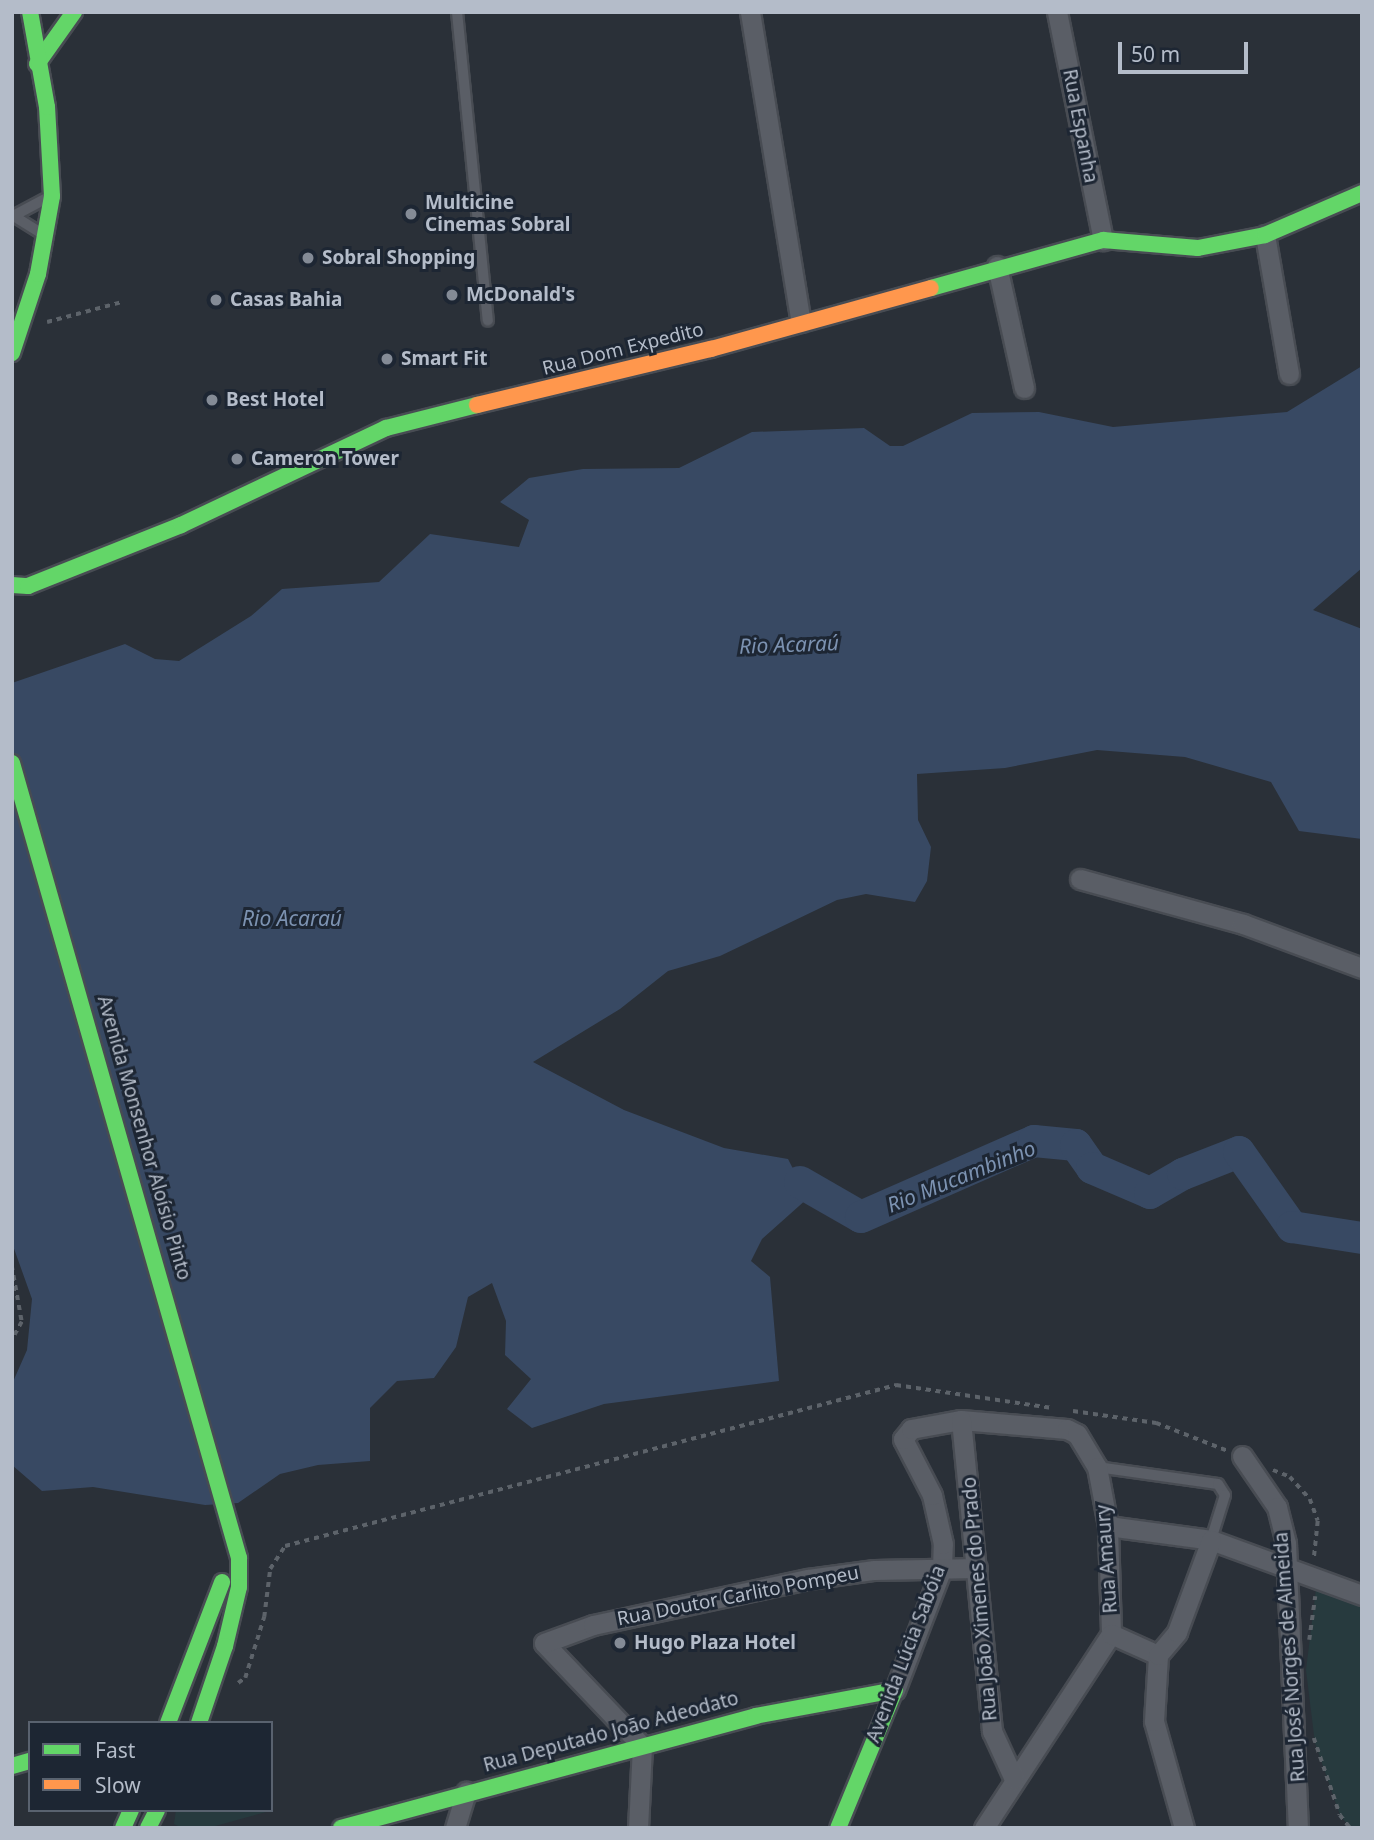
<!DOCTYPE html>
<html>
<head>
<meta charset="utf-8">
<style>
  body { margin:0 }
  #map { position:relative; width:1374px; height:1840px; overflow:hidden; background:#2a3038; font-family:"Noto Sans",sans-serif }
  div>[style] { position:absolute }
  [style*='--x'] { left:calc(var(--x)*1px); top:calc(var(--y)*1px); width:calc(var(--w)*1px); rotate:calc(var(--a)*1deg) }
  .green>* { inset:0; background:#273a3e }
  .water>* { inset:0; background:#384963 }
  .river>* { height:32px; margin:-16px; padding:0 16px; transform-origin:16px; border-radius:16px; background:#384963 }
  .path>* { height:3.5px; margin-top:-1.75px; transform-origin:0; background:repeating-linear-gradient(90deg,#5d636a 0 5px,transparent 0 10px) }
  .roads { filter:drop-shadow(2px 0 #484c53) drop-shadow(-2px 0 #484c53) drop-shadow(0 2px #484c53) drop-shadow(0 -2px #484c53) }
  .lane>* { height:10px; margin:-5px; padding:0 5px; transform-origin:5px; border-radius:5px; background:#5a5e66 }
  .street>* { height:19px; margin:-9.5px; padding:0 9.5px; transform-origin:9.5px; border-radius:9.5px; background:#5a5e66 }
  .fast>* { height:16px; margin:-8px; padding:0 8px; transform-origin:8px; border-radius:8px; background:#63d668 }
  .slow>* { height:16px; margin:-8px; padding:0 8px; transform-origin:8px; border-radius:8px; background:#ff974d }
  .dots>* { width:19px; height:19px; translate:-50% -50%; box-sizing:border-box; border:4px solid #1d2633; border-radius:50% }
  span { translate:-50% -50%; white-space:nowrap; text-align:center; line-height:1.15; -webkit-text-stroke:6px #1d2633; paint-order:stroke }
  .street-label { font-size:19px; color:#b4bcc9 }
  .poi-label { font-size:19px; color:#b4bcc9; font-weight:700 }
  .left { translate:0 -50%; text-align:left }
  .water-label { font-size:21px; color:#7c92b1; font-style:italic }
  .frame { position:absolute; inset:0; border:14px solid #b4bcc9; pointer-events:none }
  .legend { position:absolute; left:28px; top:1721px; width:245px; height:91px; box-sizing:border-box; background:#1d2633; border:2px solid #59626f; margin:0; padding:9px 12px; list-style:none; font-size:21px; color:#b4bcc9 }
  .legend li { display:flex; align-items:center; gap:14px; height:35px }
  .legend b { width:35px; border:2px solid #59626f }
  .scale { position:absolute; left:1118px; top:42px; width:130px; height:32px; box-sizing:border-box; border:4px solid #b4bcc9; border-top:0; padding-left:9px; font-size:21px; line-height:24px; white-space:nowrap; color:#b4bcc9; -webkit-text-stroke:5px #1d2633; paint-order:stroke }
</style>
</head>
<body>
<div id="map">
  <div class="green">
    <i style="clip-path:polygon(1317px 1581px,1362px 1595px,1362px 1828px,1350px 1828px,1340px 1815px,1315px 1743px,1306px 1670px)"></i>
    <i style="clip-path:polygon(176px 1810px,262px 1810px,266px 1812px,208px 1828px,182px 1828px,174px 1824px)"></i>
  </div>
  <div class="water">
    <i style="clip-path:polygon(1362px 366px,1362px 568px,1313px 610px,1362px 629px,1362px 839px,1299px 831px,1271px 782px,1185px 757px,1097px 750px,1005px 768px,917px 774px,918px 820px,931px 847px,927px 881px,915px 902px,866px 894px,837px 900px,720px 956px,668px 971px,620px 1009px,533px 1062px,624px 1110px,724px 1148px,788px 1159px,808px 1198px,762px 1239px,751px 1261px,770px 1277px,779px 1381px,604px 1404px,532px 1428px,507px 1409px,531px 1379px,505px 1355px,506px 1321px,492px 1283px,468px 1297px,456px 1347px,434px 1378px,397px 1381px,370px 1408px,370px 1461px,318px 1465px,280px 1474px,238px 1503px,205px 1505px,93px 1487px,42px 1491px,12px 1465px,12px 1384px,27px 1350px,32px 1299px,12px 1243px,12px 683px,125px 644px,155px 659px,179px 661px,251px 616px,282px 589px,379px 582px,430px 534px,519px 547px,529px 520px,500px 502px,529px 478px,583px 469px,679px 468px,752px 432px,864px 428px,890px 446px,903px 446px,972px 413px,1039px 412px,1113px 427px,1287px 412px)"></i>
  </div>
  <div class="river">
    <i style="--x:800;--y:1182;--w:70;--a:29.8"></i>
    <i style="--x:861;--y:1217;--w:189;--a:-23.7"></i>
    <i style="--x:1034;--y:1141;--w:42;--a:5.4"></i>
    <i style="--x:1076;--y:1145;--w:28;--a:55"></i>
    <i style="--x:1092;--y:1168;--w:63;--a:23.3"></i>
    <i style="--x:1150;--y:1193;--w:38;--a:-30"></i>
    <i style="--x:1183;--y:1174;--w:60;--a:-21.4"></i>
    <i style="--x:1239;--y:1152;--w:92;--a:54.8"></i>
    <i style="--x:1292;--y:1227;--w:71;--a:8.9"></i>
  </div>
  <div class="path">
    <i style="--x:47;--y:322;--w:78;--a:-14.9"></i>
    <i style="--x:12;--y:1266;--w:57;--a:79.9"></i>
    <i style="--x:22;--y:1322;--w:21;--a:119"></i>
    <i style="--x:1073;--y:1411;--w:84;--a:8.2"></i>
    <i style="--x:1156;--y:1423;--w:77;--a:21.3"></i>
    <i style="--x:1273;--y:1470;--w:18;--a:22"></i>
    <i style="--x:1290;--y:1477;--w:30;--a:48"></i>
    <i style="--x:1310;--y:1499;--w:23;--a:70"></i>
    <i style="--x:1318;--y:1521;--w:39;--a:96"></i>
    <i style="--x:1309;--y:1640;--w:44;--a:-82.2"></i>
    <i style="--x:238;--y:1683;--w:9;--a:-36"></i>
    <i style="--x:245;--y:1678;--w:64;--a:-72.7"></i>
    <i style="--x:264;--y:1617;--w:48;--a:-82.9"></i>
    <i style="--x:270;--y:1569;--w:27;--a:-57"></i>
    <i style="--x:285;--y:1546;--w:632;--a:-14.76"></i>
    <i style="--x:896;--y:1385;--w:158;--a:8.4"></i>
    <i style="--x:1314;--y:1738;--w:81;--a:71.3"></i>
    <i style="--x:1340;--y:1815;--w:16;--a:52"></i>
  </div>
  <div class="roads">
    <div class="lane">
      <i style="--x:457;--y:12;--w:310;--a:84.3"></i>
      <i style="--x:12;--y:215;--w:36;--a:32"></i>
      <i style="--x:15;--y:215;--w:34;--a:-28"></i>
      <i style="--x:1097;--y:1467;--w:122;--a:8"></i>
      <i style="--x:1218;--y:1484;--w:13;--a:58"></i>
      <i style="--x:1225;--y:1495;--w:47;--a:107.3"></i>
    </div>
    <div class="street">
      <i style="--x:750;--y:12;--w:314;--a:80.7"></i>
      <i style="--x:1057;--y:12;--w:233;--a:78.6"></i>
      <i style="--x:1265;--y:235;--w:141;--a:80.2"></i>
      <i style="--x:997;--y:266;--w:125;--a:77.5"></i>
      <i style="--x:1080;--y:879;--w:169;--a:15.4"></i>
      <i style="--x:1243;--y:924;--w:127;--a:20.3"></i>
      <i style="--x:961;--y:1420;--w:106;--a:4.9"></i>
      <i style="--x:1067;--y:1429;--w:11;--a:27"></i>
      <i style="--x:1077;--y:1434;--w:39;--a:59"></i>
      <i style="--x:1097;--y:1467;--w:60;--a:79.4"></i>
      <i style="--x:1108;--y:1526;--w:108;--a:88.4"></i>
      <i style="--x:1111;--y:1634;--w:232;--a:123.2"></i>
      <i style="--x:1242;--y:1456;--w:62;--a:55.5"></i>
      <i style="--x:1277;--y:1507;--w:38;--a:76"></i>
      <i style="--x:1286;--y:1544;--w:284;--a:87.6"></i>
      <i style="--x:1108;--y:1526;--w:104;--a:7.7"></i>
      <i style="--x:1211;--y:1540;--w:161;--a:20"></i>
      <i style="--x:1111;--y:1634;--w:51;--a:24.1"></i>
      <i style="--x:895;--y:1690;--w:131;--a:-68.9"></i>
      <i style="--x:942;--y:1568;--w:24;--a:-88"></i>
      <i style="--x:943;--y:1544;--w:50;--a:-102.7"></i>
      <i style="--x:932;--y:1495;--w:63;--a:-117.4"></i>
      <i style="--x:903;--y:1439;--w:13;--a:-51"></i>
      <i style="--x:911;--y:1429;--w:51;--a:-10.2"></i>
      <i style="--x:961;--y:1420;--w:313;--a:84.3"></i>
      <i style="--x:992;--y:1731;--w:53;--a:65.4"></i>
      <i style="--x:455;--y:1828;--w:38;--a:-73"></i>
      <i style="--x:638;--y:1828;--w:82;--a:-87.2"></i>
      <i style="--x:642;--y:1746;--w:142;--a:-133.6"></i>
      <i style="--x:544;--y:1643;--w:52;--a:-20.2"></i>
      <i style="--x:593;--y:1625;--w:220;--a:-12.1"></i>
      <i style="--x:808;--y:1579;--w:67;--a:-7.8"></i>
      <i style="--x:874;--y:1570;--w:103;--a:-1.1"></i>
      <i style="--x:1184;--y:1828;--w:111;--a:-105.7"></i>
      <i style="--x:1154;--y:1721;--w:66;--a:-86.5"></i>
      <i style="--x:1158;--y:1655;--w:30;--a:-50"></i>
      <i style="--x:1177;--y:1632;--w:98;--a:-69.7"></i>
    </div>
    <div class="fast">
      <i style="--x:37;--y:64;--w:64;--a:-54.6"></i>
      <i style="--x:931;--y:288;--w:179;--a:-15.6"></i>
      <i style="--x:1103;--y:240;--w:95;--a:4.8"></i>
      <i style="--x:1198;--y:248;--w:68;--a:-11"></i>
      <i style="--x:1265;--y:235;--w:106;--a:-23.4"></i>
      <i style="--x:12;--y:353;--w:83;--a:-71.8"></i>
      <i style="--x:38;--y:274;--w:79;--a:-79.8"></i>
      <i style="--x:52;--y:196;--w:89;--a:-93.2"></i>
      <i style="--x:47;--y:107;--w:97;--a:-100.1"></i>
      <i style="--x:12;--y:585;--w:16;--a:4"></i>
      <i style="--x:28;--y:586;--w:165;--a:-21.7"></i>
      <i style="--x:181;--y:525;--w:227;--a:-25.3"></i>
      <i style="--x:386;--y:428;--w:94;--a:-14.2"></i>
      <i style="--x:12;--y:763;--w:827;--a:74.06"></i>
      <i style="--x:239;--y:1558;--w:29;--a:90"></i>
      <i style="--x:239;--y:1587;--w:61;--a:103.3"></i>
      <i style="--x:225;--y:1646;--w:81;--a:108.7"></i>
      <i style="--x:168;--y:1723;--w:151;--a:-69"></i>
      <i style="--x:12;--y:1766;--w:19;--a:-16"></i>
      <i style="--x:123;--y:1828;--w:20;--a:-66"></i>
      <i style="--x:148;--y:1828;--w:20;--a:-63"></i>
      <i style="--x:341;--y:1828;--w:429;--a:-15.1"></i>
      <i style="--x:755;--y:1716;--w:142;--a:-10.5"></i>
      <i style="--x:895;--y:1690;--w:149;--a:112.4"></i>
    </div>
    <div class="slow">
      <i style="--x:477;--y:405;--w:241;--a:-13.5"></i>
      <i style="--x:711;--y:349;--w:228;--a:-15.5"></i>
    </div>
  </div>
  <div class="dots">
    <i style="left:411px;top:214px;background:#848b96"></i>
    <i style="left:308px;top:258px;background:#848b96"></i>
    <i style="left:452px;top:295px;background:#848b96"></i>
    <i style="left:216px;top:300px;background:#848b96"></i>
    <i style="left:387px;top:359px;background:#848b96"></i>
    <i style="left:212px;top:400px;background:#848b96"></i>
    <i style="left:237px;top:459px;background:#848b96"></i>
    <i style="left:620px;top:1643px;background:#848b96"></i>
  </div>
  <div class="street-label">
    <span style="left:1080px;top:126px;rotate:79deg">Rua Espanha</span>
    <span style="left:623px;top:349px;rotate:-14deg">Rua Dom Expedito</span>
    <span style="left:144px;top:1138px;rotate:74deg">Avenida Monsenhor Aloísio Pinto</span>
    <span style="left:1107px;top:1559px;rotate:-94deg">Rua Amaury</span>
    <span style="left:738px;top:1596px;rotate:-11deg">Rua Doutor Carlito Pompeu</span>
    <span style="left:980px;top:1599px;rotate:-95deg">Rua João Ximenes do Prado</span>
    <span style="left:906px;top:1654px;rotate:-69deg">Avenida Lúcia Sabóia</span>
    <span style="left:1290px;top:1657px;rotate:-94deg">Rua José Norges de Almeida</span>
    <span style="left:611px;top:1732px;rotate:-15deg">Rua Deputado João Adeodato</span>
  </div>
  <div class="poi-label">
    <span class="left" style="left:425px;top:214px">Multicine<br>Cinemas Sobral</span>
    <span class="left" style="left:322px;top:258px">Sobral Shopping</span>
    <span class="left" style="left:466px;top:295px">McDonald's</span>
    <span class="left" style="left:230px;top:300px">Casas Bahia</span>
    <span class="left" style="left:401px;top:359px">Smart Fit</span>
    <span class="left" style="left:226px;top:400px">Best Hotel</span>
    <span class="left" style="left:251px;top:459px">Cameron Tower</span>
    <span class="left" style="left:634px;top:1643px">Hugo Plaza Hotel</span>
  </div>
  <div class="water-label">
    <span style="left:789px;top:644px;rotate:-2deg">Rio Acaraú</span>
    <span style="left:292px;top:918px">Rio Acaraú</span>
    <span style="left:961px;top:1176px;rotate:-22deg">Rio Mucambinho</span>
  </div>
  <div class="frame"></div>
  <ul class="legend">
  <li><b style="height:9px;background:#63d668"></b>Fast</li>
  <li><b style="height:9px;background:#ff974d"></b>Slow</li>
  </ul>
  <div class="scale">50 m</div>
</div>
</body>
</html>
